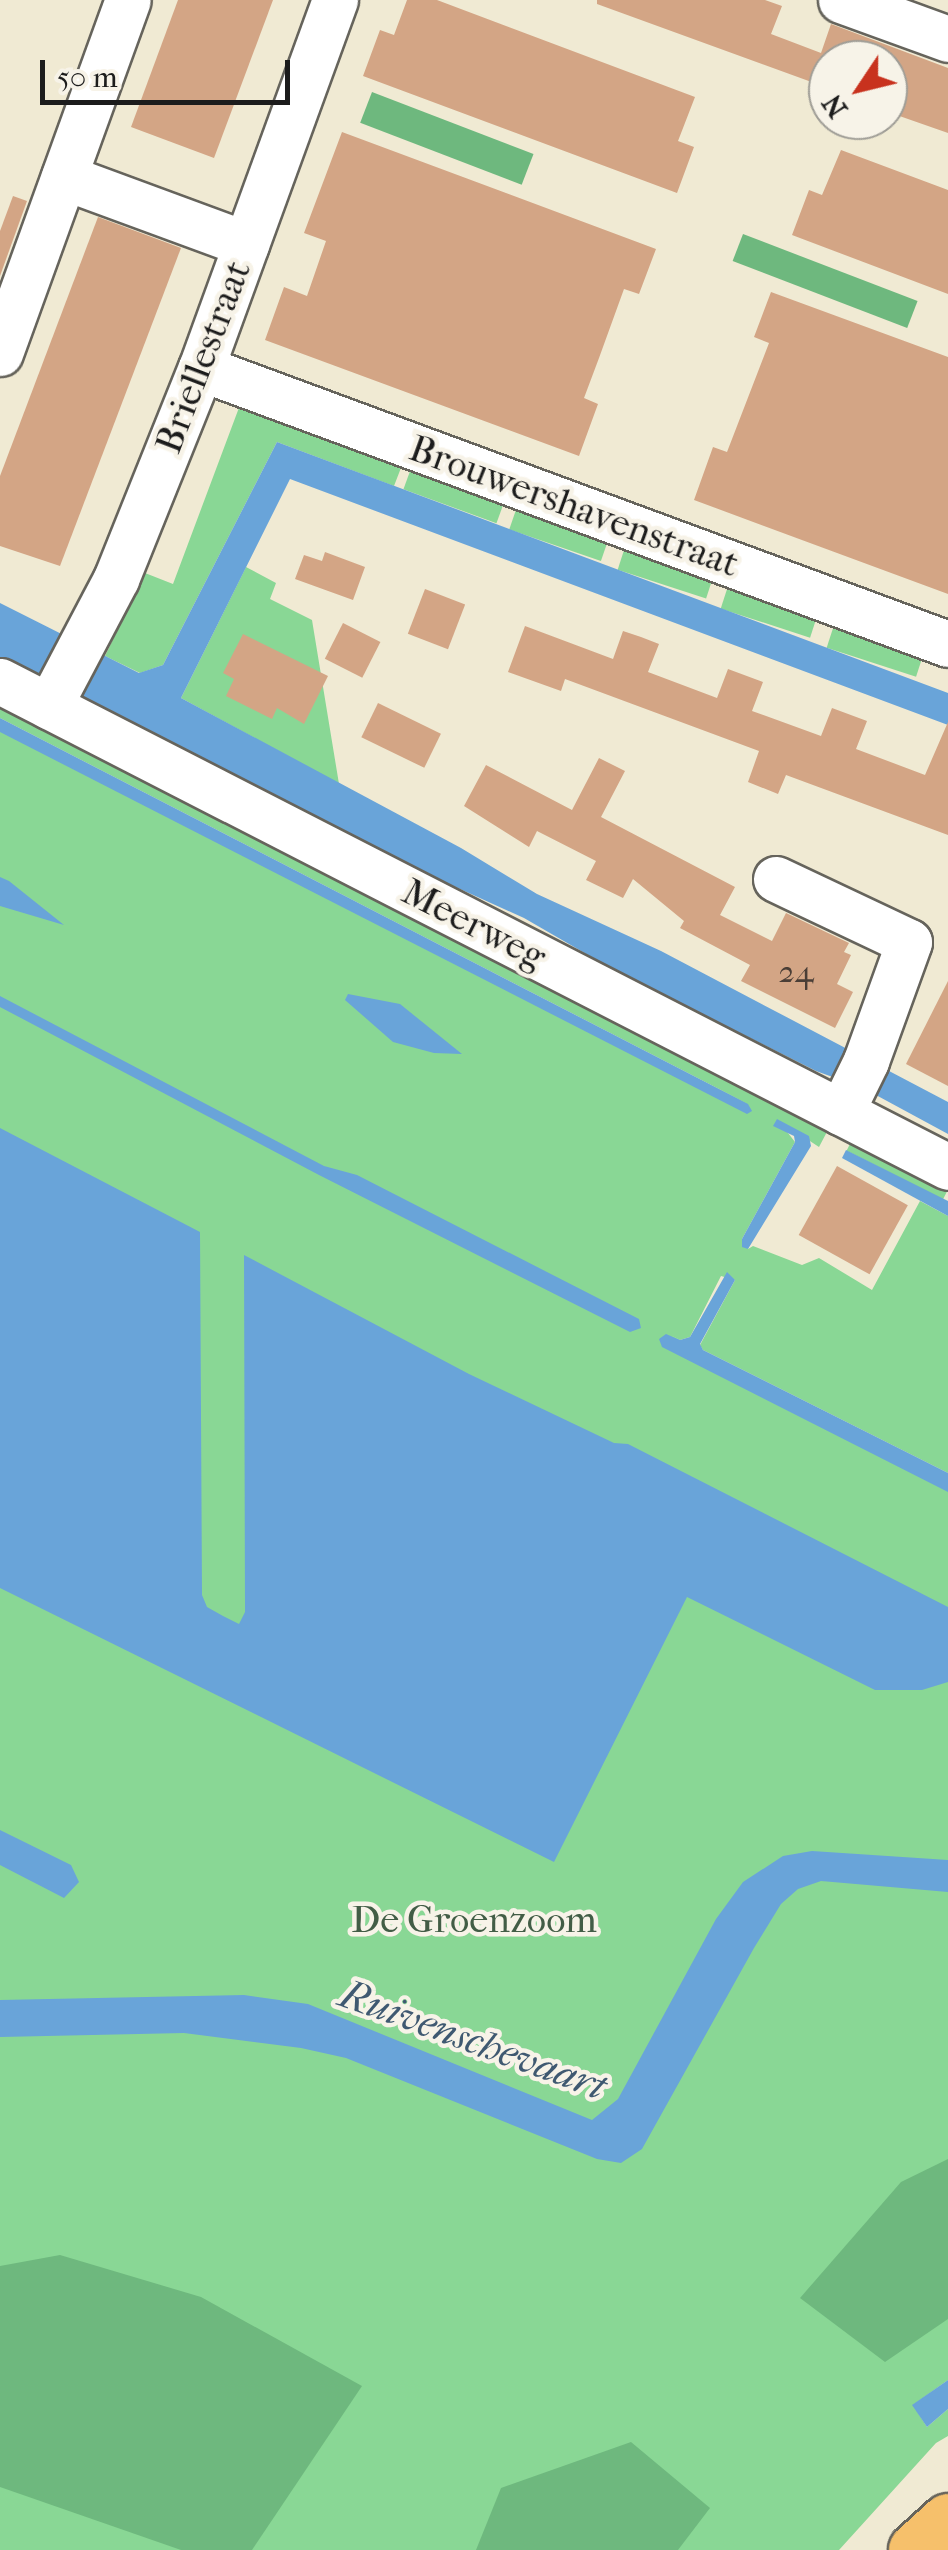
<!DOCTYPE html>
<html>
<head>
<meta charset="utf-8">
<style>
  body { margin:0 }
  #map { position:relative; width:948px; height:2550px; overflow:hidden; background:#f0ead3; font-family:"IM FELL French Canon",serif }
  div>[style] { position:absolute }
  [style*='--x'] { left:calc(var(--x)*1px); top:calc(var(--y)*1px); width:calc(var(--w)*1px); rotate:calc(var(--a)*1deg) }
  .green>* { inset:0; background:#89d795; transform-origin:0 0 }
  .forest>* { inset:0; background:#6eb87e; transform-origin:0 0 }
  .water>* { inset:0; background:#69a4d9 }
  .building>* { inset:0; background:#d3a585; transform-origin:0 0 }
  .roads { filter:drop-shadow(2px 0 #66645c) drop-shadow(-2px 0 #66645c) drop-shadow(0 2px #66645c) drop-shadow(0 -2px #66645c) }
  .minor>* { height:45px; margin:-22.5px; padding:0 22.5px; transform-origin:22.5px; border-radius:22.5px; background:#fff }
  .major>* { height:55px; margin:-27.5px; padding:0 27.5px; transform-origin:27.5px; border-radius:27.5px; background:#f6c06b }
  span { translate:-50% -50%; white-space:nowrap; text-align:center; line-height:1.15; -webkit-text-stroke:9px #f7f3e8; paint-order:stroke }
  .number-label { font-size:32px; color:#4a3e36 }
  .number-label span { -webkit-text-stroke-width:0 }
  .street-label { font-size:38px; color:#1c1c1c }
  .park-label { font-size:38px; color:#425d46 }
  .water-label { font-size:40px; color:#3f5971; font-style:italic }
  .north { position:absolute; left:808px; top:40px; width:100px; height:100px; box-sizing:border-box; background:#f7f3e8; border:2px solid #9f9d96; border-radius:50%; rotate:235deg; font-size:28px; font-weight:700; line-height:40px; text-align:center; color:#1c1c1c }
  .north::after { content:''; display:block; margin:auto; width:35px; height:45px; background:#c8321e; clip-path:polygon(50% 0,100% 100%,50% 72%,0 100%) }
  .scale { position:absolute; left:40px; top:60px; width:250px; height:45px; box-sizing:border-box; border:5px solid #1c1c1c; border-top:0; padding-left:12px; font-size:30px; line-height:35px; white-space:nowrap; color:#1c1c1c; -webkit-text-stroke:8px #f7f3e8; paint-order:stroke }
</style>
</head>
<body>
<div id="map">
  <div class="green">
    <i style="clip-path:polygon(240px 405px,404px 460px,394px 486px,277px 442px,163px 665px,140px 673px,105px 656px,145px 573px,173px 584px)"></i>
    <i style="left:413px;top:463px;width:99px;height:28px;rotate:20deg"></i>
    <i style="left:518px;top:504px;width:97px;height:27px;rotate:19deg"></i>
    <i style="left:626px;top:544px;width:93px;height:27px;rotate:18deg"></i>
    <i style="clip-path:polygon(246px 567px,276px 583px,270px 599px,312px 620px,339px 784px,181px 698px)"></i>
    <i style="left:729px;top:583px;width:94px;height:27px;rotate:18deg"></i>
    <i style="left:835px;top:622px;width:94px;height:27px;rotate:18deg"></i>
    <i style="clip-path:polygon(0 702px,829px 1128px,819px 1147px,778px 1120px,795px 1142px,742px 1239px,748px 1249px,753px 1246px,802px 1265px,819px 1258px,872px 1290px,920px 1201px,948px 1216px,948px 1473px,703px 1350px,700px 1345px,735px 1280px,721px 1276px,690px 1337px,680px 1340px,670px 1335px,948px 1480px,948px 2380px,913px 2405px,927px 2427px,948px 2409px,948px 2436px,936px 2443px,839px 2550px,0 2550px,0 727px,748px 1104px,0 718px)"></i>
    <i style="left:852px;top:1140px;width:108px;height:12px;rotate:27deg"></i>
  </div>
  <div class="forest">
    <i style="left:372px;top:92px;width:173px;height:33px;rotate:21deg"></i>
    <i style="left:743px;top:234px;width:187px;height:29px;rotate:21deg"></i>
    <i style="clip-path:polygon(948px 2159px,948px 2319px,885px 2362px,800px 2298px,901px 2182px)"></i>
    <i style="clip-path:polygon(60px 2255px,201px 2297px,362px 2386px,252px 2550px,181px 2550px,0 2487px,0 2266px)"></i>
    <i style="clip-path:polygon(631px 2442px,710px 2508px,678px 2550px,476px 2550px,501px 2488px)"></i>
  </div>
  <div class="water">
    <i style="clip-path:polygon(277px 442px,948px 693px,948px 725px,290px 479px,181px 698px,461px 848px,537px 894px,661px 951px,948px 1102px,948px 1134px,863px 1088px,816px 1071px,614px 970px,524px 918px,405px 864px,0 657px,0 603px,139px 673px,163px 665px)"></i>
    <i style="clip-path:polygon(0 718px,748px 1104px,752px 1111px,747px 1114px,0 732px)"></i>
    <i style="clip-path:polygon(0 877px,9px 881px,64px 925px,0 906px)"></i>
    <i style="clip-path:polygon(348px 994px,400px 1004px,462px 1054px,434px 1053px,393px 1042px,345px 1000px)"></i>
    <i style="clip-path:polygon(0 996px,324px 1166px,357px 1175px,639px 1319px,641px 1328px,630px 1332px,319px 1175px,0 1007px)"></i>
    <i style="clip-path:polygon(777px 1119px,809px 1136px,811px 1146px,748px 1249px,742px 1247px,742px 1239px,795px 1142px,794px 1136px,773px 1126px)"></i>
    <i style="clip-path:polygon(0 1128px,200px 1232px,202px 1595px,207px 1607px,223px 1616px,239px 1624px,245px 1612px,244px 1255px,469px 1374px,614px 1443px,628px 1444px,948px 1607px,948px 1682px,922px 1690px,875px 1690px,687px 1597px,554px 1862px,0 1588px)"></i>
    <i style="clip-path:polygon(846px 1150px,948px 1201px,948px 1216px,842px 1158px)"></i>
    <i style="clip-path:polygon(727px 1272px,735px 1280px,700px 1344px,703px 1350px,948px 1473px,948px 1492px,662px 1347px,659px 1339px,666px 1334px,680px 1340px,690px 1337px)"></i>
    <i style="clip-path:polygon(0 1830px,71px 1865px,79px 1882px,64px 1898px,0 1865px)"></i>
    <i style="clip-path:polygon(812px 1851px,948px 1860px,948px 1892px,821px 1881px,798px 1889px,781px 1904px,754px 1948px,642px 2149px,621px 2163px,597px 2159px,346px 2058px,301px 2048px,184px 2033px,0 2037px,0 2000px,244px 1995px,308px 2004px,592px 2120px,618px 2099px,716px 1919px,743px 1882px,783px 1856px)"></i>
    <i style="clip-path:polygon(948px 2380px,948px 2409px,927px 2427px,912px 2405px)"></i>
  </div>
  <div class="building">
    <i style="clip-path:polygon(178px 0,273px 0,214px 158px,131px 127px)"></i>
    <i style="clip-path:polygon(407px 0,437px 0,695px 97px,678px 141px,694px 147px,677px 193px,363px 76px,380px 30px,394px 35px)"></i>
    <i style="clip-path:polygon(597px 0,765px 0,782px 6px,771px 34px,821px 53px,831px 24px,948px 68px,948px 133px,888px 112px,888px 60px,828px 60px,828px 88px,597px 4px)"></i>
    <i style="clip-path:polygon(342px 132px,656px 249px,639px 294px,624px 289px,599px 358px,584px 398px,598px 404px,579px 456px,265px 340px,284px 287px,307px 296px,326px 241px,304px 233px)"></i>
    <i style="clip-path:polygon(841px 150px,948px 190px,948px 294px,792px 235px,809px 190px,822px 195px)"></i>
    <i style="clip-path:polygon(13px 196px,27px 201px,0 276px,0 231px)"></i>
    <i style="clip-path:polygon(98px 217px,181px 248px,60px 566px,0 546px,0 476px)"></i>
    <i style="clip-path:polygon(771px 292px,948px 357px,948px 594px,694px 500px,713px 447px,727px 452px,769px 343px,754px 337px)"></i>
    <i style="clip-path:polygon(325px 552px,365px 567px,353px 600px,295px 579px,304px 555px,322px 561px)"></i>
    <i style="left:425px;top:589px;width:43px;height:48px;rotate:21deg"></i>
    <i style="left:343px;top:623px;width:42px;height:40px;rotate:27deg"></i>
    <i style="clip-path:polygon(525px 626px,613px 659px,623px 631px,641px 637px,659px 644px,648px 672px,717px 698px,728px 669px,763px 682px,752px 711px,821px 736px,832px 708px,867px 721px,856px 749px,925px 775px,948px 722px,948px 835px,786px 775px,778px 794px,748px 782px,759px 751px,565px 679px,561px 691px,508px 672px)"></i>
    <i style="clip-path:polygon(243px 634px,328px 676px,304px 724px,277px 708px,272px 719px,226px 696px,234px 679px,223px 673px)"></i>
    <i style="left:378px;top:703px;width:70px;height:38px;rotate:26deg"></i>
    <i style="clip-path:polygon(599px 758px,625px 771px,601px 817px,735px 887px,720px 915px,772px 941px,786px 913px,849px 943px,844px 952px,851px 955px,837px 984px,853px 992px,835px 1028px,741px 981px,750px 965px,680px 928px,684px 921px,633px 879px,623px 898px,586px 880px,596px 861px,537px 831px,529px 847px,464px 806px,486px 765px,572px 810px)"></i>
    <i style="clip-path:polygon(948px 981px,948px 1086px,906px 1064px)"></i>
    <i style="left:837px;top:1166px;width:81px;height:79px;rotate:29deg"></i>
  </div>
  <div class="roads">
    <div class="minor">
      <i style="--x:841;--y:0;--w:114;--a:20"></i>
      <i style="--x:64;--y:177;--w:194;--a:20.2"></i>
      <i style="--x:0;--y:353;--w:375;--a:-70.1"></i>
      <i style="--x:201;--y:368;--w:796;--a:20.28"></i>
      <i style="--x:0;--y:681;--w:1065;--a:27.14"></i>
      <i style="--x:49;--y:706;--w:144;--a:-62.2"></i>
      <i style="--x:116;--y:579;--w:227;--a:-68.1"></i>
      <i style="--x:201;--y:368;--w:392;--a:-70"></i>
      <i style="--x:776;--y:879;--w:147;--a:25.3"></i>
      <i style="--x:909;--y:942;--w:127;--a:109.9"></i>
      <i style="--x:866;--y:1061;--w:57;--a:116.1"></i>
    </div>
    <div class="major">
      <i style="--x:916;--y:2550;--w:43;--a:-42.2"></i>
    </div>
  </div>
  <div class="number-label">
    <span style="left:796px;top:972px">24</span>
  </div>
  <div class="street-label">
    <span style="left:203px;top:357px;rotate:-69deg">Briellestraat</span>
    <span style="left:574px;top:506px;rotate:20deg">Brouwershavenstraat</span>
    <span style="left:474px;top:924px;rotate:27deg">Meerweg</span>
  </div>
  <div class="park-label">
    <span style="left:474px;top:1920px">De Groenzoom</span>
  </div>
  <div class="water-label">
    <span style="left:473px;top:2040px;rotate:20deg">Ruivenschevaart</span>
  </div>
  <div class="north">N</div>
  <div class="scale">50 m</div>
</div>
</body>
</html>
